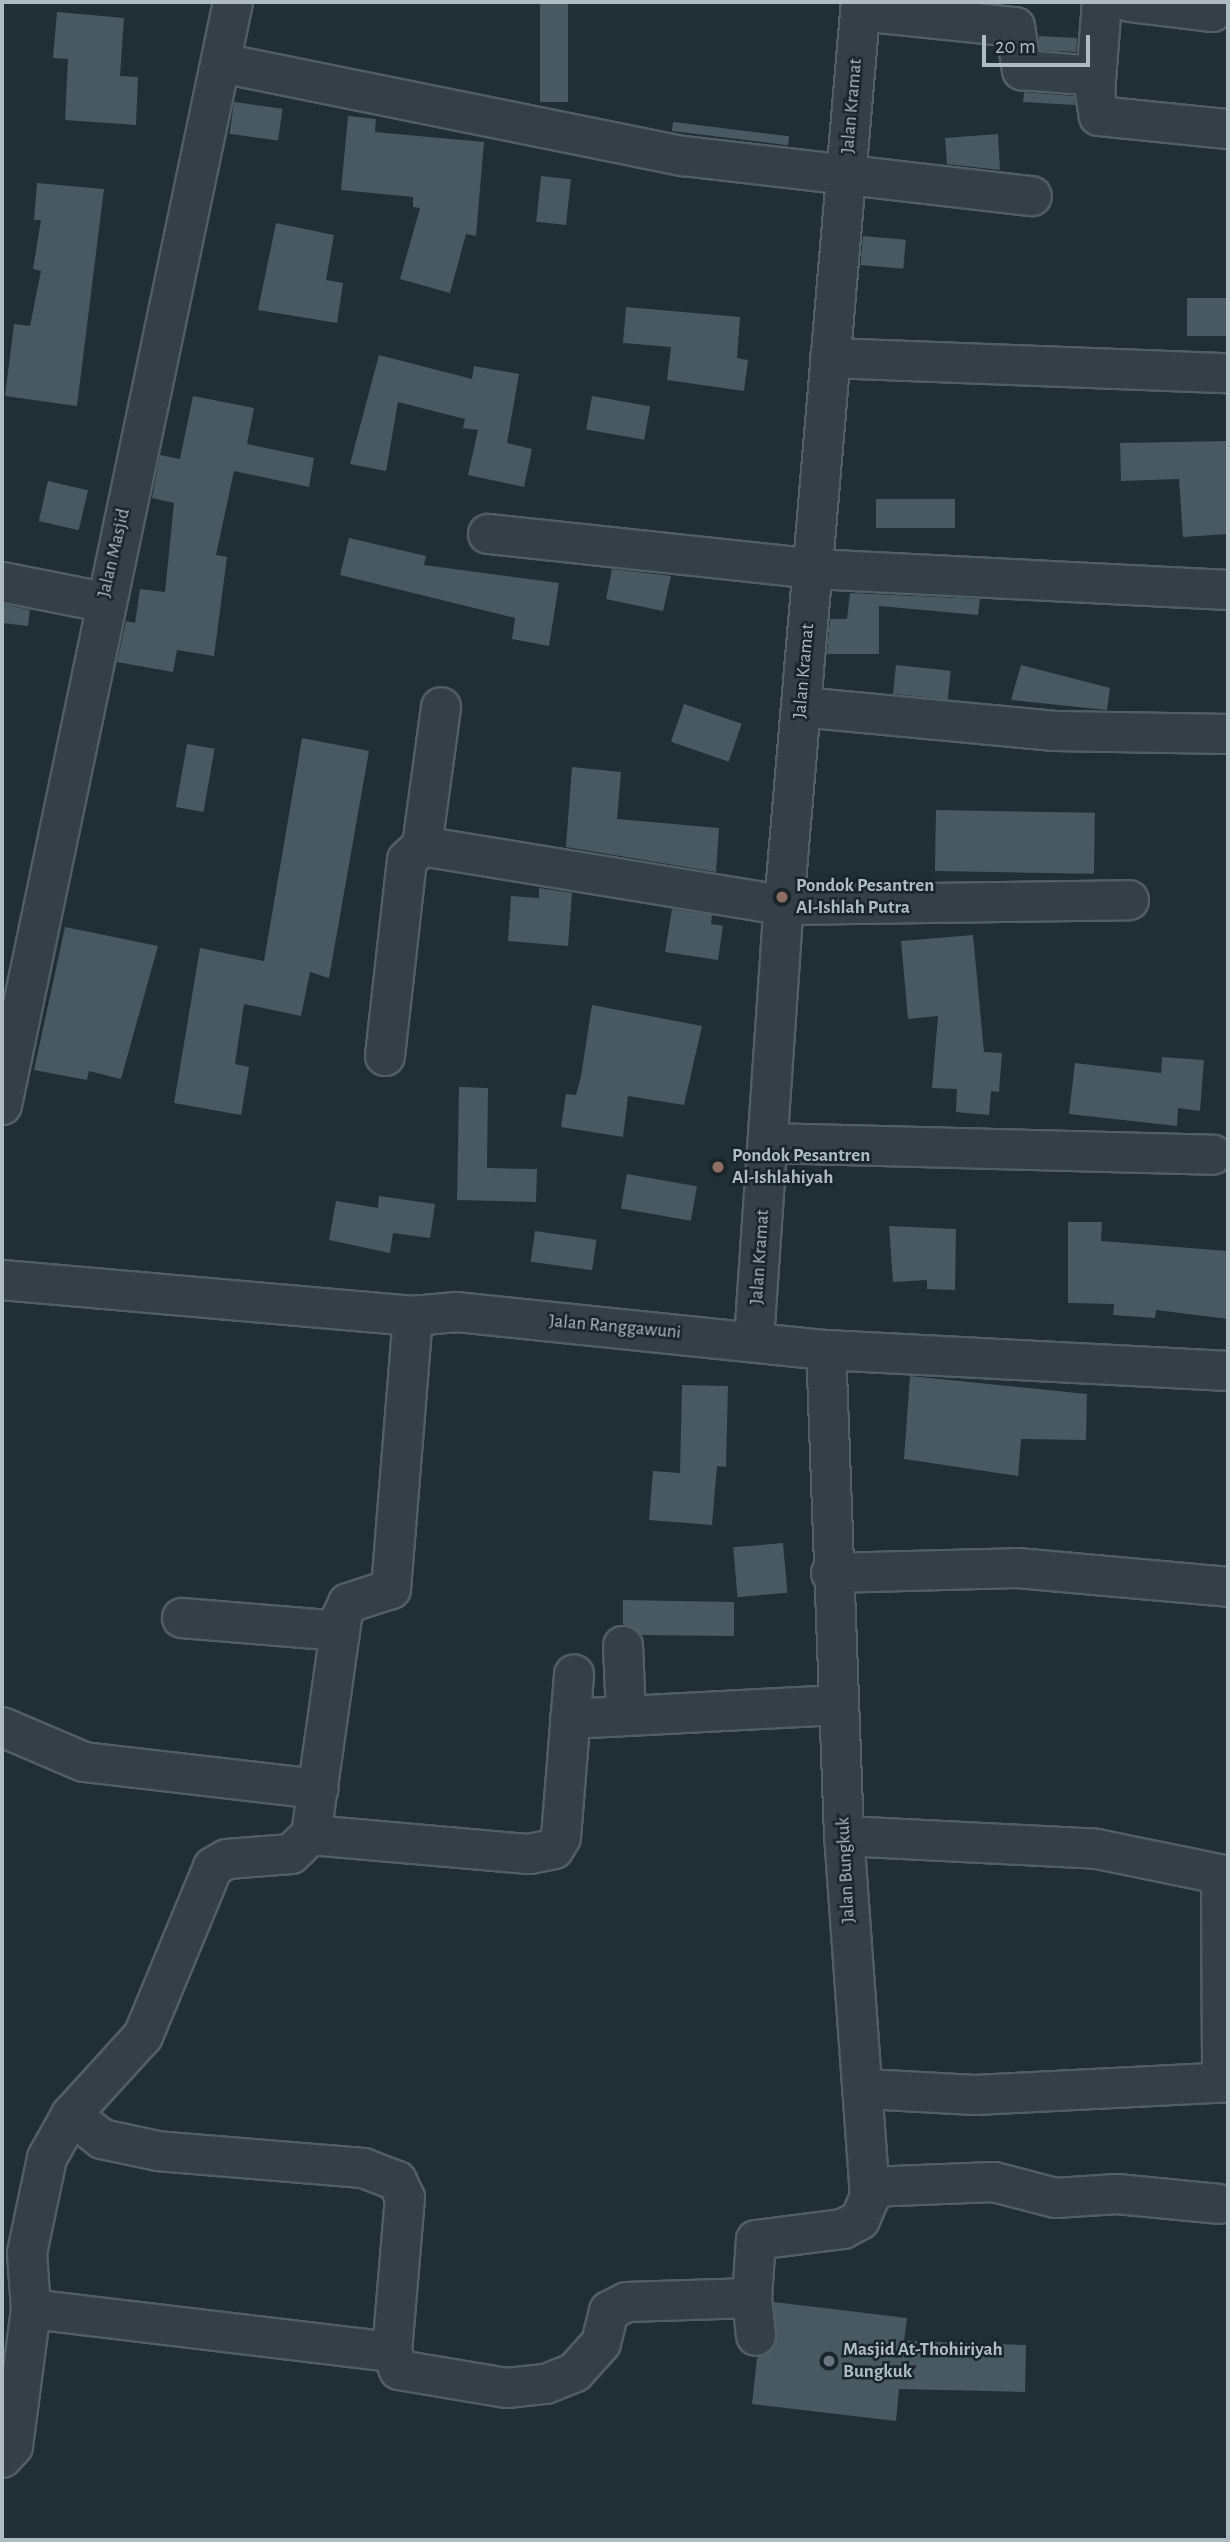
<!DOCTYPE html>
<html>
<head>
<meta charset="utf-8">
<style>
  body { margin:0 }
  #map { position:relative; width:1230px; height:2542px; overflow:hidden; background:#212e35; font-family:"Alegreya Sans",sans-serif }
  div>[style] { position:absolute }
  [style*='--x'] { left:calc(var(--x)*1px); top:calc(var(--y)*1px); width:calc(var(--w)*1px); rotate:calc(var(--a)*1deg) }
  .building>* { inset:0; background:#495961; transform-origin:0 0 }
  .roads { filter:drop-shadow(2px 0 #525d64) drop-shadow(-2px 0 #525d64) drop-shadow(0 2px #525d64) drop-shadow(0 -2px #525d64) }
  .minor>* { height:38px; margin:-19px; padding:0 19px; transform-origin:19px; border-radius:19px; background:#343f46 }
  .dots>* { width:19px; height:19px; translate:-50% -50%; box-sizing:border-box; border:4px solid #1a242b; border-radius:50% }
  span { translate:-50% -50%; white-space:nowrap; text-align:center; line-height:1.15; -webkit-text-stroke:5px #1a242b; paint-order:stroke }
  .street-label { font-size:19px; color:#aebbc3 }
  .poi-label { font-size:19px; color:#aebbc3; font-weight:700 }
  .left { translate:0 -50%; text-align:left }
  .frame { position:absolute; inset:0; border:4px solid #aebbc3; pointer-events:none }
  .scale { position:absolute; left:982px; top:35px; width:108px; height:32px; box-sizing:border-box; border:4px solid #aebbc3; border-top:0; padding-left:9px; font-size:21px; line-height:24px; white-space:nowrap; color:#aebbc3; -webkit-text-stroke:5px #1a242b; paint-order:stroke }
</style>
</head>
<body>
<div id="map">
  <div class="building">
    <i style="left:540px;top:2px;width:28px;height:100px"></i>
    <i style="clip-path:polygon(57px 12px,124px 18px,120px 76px,138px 77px,136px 125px,65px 120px,68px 59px,53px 58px)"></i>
    <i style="left:1039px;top:36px;width:38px;height:14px;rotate:3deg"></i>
    <i style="clip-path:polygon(1024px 92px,1074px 96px,1075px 105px,1023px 102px)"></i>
    <i style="left:234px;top:102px;width:49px;height:32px;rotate:8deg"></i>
    <i style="clip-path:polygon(348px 116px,376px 119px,375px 132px,484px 142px,476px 236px,466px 234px,450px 293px,400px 279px,420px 208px,413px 207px,413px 197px,341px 190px)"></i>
    <i style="left:673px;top:122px;width:117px;height:9px;rotate:7deg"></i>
    <i style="clip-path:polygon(998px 134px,1000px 170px,947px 164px,945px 138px)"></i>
    <i style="left:541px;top:176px;width:30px;height:46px;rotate:6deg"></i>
    <i style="clip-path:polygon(37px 183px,104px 189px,77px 406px,5px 396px,14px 324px,30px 326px,41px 271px,33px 269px,41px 220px,34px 220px)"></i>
    <i style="clip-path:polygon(276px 223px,334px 235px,326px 280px,343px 283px,337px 323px,258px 310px)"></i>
    <i style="left:863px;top:236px;width:43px;height:29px;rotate:5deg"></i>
    <i style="left:1228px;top:298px;width:38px;height:41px;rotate:90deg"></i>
    <i style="clip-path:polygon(626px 307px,740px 317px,737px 358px,748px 360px,744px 391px,667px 380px,671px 347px,623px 343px)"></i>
    <i style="clip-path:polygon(379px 355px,472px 379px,474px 366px,519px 374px,507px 443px,532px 449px,524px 487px,468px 475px,478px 430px,463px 428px,465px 419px,398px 402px,386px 471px,350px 464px)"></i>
    <i style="clip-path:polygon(193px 396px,254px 408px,247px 444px,314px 458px,309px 487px,234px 471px,216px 555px,227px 557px,214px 656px,177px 650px,173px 672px,117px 662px,126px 621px,135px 623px,140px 589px,165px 592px,174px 503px,152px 498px,160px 455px,180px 459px)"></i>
    <i style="left:592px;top:396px;width:59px;height:34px;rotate:10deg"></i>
    <i style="clip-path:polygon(1228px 441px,1228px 534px,1183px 537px,1179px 479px,1121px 481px,1120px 443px)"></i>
    <i style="left:48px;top:481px;width:41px;height:41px;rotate:13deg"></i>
    <i style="left:876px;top:499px;width:79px;height:29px"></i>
    <i style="clip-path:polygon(349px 538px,426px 556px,424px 565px,559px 583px,549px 646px,512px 639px,515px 618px,340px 575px)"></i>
    <i style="clip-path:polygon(612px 569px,671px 576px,663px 611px,606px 599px)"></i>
    <i style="clip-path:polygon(850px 593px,980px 599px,978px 615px,879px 606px,879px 654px,827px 654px,830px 619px,847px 619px)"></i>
    <i style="clip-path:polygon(2px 604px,30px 610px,28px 626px,2px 623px)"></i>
    <i style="left:896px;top:665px;width:55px;height:29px;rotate:6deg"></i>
    <i style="clip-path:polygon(1021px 665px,1110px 688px,1107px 710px,1011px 700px)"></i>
    <i style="left:684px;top:704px;width:61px;height:40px;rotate:19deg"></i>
    <i style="clip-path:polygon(302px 738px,369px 751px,329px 978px,310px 972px,301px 1016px,244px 1004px,235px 1064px,249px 1067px,241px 1115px,174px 1103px,200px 948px,264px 961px)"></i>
    <i style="left:187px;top:744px;width:28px;height:64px;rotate:10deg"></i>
    <i style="clip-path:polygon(572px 767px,621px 772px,617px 819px,719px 828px,716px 872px,566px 847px)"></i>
    <i style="left:936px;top:810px;width:159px;height:61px;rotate:1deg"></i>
    <i style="clip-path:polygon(539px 888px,572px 893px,568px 946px,508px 941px,511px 896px,539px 898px)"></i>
    <i style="clip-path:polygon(672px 909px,712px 915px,711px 924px,723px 926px,718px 960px,665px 952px)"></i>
    <i style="clip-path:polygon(65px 927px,158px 946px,121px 1079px,89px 1071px,87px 1080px,34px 1070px)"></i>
    <i style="clip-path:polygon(973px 935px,984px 1052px,1002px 1053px,999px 1092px,991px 1091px,989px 1115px,956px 1112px,957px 1089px,932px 1088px,938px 1016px,908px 1019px,901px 941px)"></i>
    <i style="clip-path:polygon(592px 1005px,702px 1026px,684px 1105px,628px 1096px,623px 1137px,561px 1127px,566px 1094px,576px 1095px,581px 1076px)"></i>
    <i style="clip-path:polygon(1162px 1057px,1204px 1060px,1200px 1111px,1178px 1108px,1177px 1126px,1069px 1114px,1075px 1063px,1161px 1073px)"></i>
    <i style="clip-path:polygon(459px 1087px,488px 1088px,487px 1168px,537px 1169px,536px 1202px,457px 1200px)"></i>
    <i style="left:627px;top:1174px;width:71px;height:35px;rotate:10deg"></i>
    <i style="clip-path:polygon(379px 1196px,435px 1204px,430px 1238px,393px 1233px,390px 1253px,329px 1240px,336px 1201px,378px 1208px)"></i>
    <i style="clip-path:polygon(1068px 1222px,1102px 1222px,1101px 1241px,1228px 1251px,1228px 1319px,1156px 1310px,1155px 1318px,1113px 1315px,1114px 1304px,1068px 1303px)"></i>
    <i style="clip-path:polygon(889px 1226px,956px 1229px,955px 1290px,927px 1289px,927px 1280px,893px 1282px)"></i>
    <i style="left:535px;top:1231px;width:62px;height:31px;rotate:8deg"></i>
    <i style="clip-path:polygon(910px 1376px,1087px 1394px,1086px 1440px,1021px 1439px,1018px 1476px,904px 1459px)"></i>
    <i style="clip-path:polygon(682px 1385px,728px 1386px,726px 1467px,717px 1466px,712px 1525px,649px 1520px,653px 1471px,680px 1473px)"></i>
    <i style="left:783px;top:1543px;width:50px;height:50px;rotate:85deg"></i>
    <i style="clip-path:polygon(623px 1600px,734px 1602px,734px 1636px,642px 1635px,623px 1624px)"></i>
    <i style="clip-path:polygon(774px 2302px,907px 2318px,904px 2341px,1026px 2345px,1025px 2392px,899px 2389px,896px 2421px,752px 2404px,757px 2358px,776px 2344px)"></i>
  </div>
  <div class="roads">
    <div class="minor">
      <i style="--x:1102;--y:2;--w:90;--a:94.4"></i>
      <i style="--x:1095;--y:92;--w:24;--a:81"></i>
      <i style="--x:1099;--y:116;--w:130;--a:5.8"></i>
      <i style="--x:1129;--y:2;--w:84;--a:6.9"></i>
      <i style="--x:860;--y:11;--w:156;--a:5.9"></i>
      <i style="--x:1015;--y:27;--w:44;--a:80.8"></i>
      <i style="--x:1022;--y:70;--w:74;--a:4.6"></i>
      <i style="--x:221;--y:63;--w:472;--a:11.4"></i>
      <i style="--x:684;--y:156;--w:350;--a:6.6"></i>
      <i style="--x:830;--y:358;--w:398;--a:2.2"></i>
      <i style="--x:488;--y:534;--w:327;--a:6.1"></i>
      <i style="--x:813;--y:569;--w:416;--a:2.9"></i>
      <i style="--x:2;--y:582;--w:103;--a:11.2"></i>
      <i style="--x:801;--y:707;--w:255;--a:5.4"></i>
      <i style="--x:1055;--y:731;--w:173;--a:1"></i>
      <i style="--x:422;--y:846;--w:140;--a:-82.2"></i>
      <i style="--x:385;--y:1056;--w:197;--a:-83.6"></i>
      <i style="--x:407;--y:860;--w:21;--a:-43"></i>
      <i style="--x:422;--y:846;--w:367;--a:9.3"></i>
      <i style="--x:784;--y:905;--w:345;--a:-0.8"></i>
      <i style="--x:2;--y:1105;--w:1127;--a:-78.17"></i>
      <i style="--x:768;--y:1143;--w:445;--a:1.5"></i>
      <i style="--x:2;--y:1280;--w:413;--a:5"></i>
      <i style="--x:413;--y:1316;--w:44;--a:-5.2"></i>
      <i style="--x:457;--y:1312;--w:371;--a:5.9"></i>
      <i style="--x:826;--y:1350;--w:403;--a:3"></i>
      <i style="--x:754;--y:1340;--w:436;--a:-86.1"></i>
      <i style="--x:784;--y:905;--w:906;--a:-85.13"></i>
      <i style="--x:831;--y:1573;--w:186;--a:-1.5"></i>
      <i style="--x:1017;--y:1568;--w:212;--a:5.1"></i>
      <i style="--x:182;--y:1618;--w:158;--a:4.7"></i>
      <i style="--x:623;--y:1646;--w:70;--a:87.5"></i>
      <i style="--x:570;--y:1719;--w:268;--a:-3"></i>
      <i style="--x:2;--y:1727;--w:89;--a:23.1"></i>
      <i style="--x:84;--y:1762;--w:236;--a:6.6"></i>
      <i style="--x:311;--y:1835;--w:219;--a:5"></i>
      <i style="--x:529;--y:1854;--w:25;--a:-11"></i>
      <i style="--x:554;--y:1849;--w:14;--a:-60"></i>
      <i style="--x:561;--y:1837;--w:163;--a:-85.4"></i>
      <i style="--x:844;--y:1836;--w:253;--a:2.9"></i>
      <i style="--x:1097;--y:1849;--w:134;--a:11.6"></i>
      <i style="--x:1221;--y:1875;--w:207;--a:89.7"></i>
      <i style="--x:866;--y:2089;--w:109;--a:3.2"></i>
      <i style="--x:975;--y:2095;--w:253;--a:-2.9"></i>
      <i style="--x:869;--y:2187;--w:125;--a:-2.3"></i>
      <i style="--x:994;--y:2182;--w:64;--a:14.5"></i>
      <i style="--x:1056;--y:2198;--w:61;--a:-3.8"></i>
      <i style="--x:1117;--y:2194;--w:102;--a:5.6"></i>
      <i style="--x:752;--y:2298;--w:58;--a:-86.1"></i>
      <i style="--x:756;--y:2240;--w:88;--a:-7.2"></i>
      <i style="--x:843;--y:2229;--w:19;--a:-28"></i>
      <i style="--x:860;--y:2220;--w:25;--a:-67"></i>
      <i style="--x:870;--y:2197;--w:362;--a:-94.1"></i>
      <i style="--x:844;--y:1836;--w:486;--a:-92.1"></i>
      <i style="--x:31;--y:2309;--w:364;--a:6.8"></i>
      <i style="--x:392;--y:2352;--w:155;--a:-85.2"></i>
      <i style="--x:405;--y:2198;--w:19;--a:-115"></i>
      <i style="--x:397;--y:2181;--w:36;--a:-159"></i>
      <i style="--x:363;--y:2168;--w:206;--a:-175.3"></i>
      <i style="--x:158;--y:2151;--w:57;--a:-167.9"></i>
      <i style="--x:102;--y:2139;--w:39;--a:-142"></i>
      <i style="--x:392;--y:2352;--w:19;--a:69"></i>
      <i style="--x:399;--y:2370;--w:109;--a:9.5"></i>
      <i style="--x:507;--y:2388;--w:39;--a:-6"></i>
      <i style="--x:546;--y:2384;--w:31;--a:-22"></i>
      <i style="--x:575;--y:2372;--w:39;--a:-48"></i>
      <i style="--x:601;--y:2343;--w:33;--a:-76"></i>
      <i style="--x:609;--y:2311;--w:20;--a:-27"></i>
      <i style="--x:627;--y:2302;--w:125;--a:-1.8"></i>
      <i style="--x:752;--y:2298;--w:38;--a:84"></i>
      <i style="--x:2;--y:2458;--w:16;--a:-47"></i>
      <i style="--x:13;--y:2446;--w:138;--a:-82.5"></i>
      <i style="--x:31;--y:2309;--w:56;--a:-94.1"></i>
      <i style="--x:27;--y:2253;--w:97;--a:-78.1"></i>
      <i style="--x:47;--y:2158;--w:49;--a:-60.8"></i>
      <i style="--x:71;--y:2115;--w:107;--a:-47.7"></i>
      <i style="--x:143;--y:2036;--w:183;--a:-67.5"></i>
      <i style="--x:213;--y:1867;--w:16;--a:-30"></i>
      <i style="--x:227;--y:1859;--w:64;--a:-4.5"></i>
      <i style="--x:291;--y:1854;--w:28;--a:-44"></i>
      <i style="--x:311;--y:1835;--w:221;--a:-81.9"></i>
      <i style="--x:342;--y:1616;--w:14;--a:-65"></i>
      <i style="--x:348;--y:1603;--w:45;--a:-18"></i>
      <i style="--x:391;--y:1589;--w:274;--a:-85.4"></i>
    </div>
  </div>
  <div class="dots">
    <i style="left:782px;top:897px;background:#8d6e63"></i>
    <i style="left:718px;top:1167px;background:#8d6e63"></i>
    <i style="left:829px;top:2361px;background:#6b7280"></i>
  </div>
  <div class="street-label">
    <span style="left:852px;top:106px;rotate:-85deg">Jalan Kramat</span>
    <span style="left:114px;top:553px;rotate:-77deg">Jalan Masjid</span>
    <span style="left:804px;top:671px;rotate:-85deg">Jalan Kramat</span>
    <span style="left:760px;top:1257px;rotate:-86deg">Jalan Kramat</span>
    <span style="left:615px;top:1327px;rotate:5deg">Jalan Ranggawuni</span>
    <span style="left:846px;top:1870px;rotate:-93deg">Jalan Bungkuk</span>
  </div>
  <div class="poi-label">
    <span class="left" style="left:796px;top:897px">Pondok Pesantren<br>Al-Ishlah Putra</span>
    <span class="left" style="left:732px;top:1167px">Pondok Pesantren<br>Al-Ishlahiyah</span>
    <span class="left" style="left:843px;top:2361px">Masjid At-Thohiriyah<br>Bungkuk</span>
  </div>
  <div class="frame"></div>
  <div class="scale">20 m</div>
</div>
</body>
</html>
